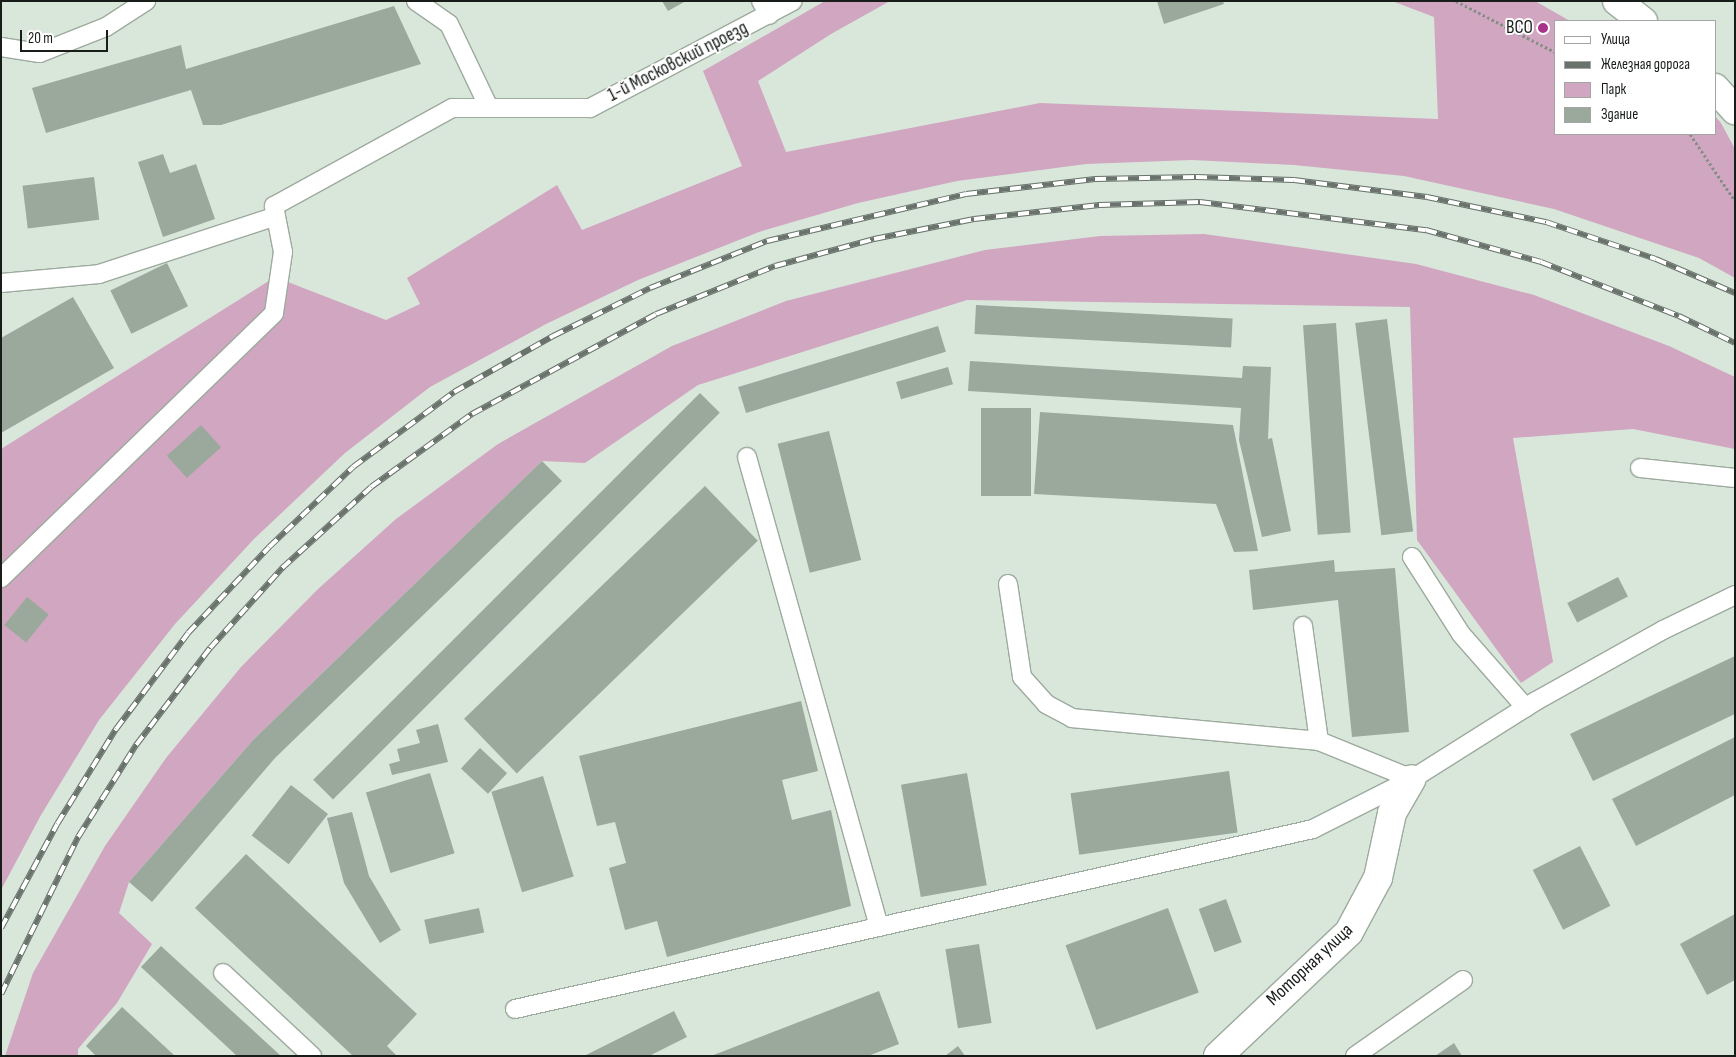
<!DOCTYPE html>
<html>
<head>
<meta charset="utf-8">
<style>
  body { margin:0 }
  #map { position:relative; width:1736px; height:1057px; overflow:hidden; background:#d9e7db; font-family:"Sofia Sans Condensed",sans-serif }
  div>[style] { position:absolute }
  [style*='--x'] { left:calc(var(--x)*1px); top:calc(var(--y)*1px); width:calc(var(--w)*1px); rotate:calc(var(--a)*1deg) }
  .green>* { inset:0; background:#d0a6c1 }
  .building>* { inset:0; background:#9ba99d; transform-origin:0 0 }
  .path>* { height:3px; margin-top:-1.5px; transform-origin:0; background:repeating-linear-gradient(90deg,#848e86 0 2.5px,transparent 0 5px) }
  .roads { filter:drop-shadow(1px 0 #9daa9e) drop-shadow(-1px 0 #9daa9e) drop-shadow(0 1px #9daa9e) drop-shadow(0 -1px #9daa9e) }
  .service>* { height:18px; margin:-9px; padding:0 9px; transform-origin:9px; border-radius:9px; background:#fff }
  .minor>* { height:28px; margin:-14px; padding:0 14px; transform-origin:14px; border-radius:14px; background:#fff }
  .primary>* { height:28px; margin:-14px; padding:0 14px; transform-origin:14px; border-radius:14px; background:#fff }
  .rail>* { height:5.5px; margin-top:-2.75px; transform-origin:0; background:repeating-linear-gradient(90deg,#fff 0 11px,#69726b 0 22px); box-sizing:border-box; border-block:1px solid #69726b }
  .dots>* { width:14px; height:14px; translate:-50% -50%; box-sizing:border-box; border:2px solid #fff; border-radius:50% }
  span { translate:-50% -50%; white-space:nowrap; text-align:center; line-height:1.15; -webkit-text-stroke:4px #fff; paint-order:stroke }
  .poi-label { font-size:19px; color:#181d19 }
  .right { translate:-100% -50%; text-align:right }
  .street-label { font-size:19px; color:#181d19 }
  .frame { position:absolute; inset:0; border:2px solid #181d19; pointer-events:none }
  .legend { position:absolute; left:1554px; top:20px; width:162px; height:115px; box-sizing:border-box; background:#fff; border:1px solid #a3a5a3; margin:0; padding:6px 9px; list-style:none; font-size:15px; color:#181d19 }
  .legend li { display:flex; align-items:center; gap:10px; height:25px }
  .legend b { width:25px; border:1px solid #a3a5a3 }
  .scale { position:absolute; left:20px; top:30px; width:88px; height:22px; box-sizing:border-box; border:2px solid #181d19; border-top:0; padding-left:6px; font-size:15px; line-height:18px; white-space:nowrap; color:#181d19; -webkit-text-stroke:4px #fff; paint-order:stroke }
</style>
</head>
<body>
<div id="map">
  <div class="green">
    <i style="clip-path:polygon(825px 1px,890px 1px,831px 34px,758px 81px,786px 152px,1040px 103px,1438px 119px,1434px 17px,1392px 1px,1535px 1px,1570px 21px,1555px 21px,1555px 134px,1715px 134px,1715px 116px,1721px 123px,1735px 149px,1735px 278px,1699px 258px,1554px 209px,1404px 176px,1294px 165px,1192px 160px,1086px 164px,957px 181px,858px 203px,759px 232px,638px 280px,546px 324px,430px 387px,345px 453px,254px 539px,175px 624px,99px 720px,41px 815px,1px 890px,1px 449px,275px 277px,386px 320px,420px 304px,407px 278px,557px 185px,582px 230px,742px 166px,703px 71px)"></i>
    <i style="clip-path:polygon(1204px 234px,1416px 264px,1534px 295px,1669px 346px,1735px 377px,1735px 449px,1633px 429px,1513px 438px,1553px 662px,1521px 683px,1417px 540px,1410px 307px,967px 300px,698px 385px,585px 463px,542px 461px,254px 739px,129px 882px,119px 913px,152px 944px,117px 1003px,78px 1049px,78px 1056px,5px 1056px,33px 973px,105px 846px,166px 758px,241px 667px,318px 589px,396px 519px,498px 444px,672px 346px,786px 301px,985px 250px,1100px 236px)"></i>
  </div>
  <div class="building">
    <i style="clip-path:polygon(662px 1px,686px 1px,668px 11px)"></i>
    <i style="clip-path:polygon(1157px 1px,1223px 1px,1224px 4px,1164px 24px)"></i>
    <i style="clip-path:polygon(394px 6px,421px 64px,221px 125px,203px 125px,191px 90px,46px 133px,32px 88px,181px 45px,186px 69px)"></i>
    <i style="clip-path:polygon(163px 154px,170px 173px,196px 164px,215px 219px,163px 237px,138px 162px)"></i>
    <i style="left:94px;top:177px;width:43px;height:72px;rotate:83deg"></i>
    <i style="left:167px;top:263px;width:48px;height:63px;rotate:64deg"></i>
    <i style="clip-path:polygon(73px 297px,114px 368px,1px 433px,1px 338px)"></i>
    <i style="left:976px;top:305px;width:257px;height:29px;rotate:3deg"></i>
    <i style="left:1387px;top:319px;width:214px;height:32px;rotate:83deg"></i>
    <i style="left:1336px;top:323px;width:210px;height:33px;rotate:86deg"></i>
    <i style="left:938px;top:326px;width:27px;height:209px;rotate:73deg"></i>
    <i style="clip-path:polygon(970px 361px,1242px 378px,1243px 366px,1271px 367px,1268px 439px,1272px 438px,1291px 531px,1262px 537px,1239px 440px,1241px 408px,968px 391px)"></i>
    <i style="left:948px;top:367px;width:18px;height:54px;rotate:74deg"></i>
    <i style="left:700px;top:393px;width:28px;height:547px;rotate:45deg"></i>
    <i style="left:1031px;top:408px;width:88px;height:50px;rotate:90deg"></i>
    <i style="clip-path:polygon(1040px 412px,1233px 425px,1258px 551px,1234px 552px,1216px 504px,1034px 494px)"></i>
    <i style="left:201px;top:425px;width:30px;height:46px;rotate:48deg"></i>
    <i style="left:829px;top:431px;width:133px;height:53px;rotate:76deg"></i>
    <i style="clip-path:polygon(542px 461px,562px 481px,275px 758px,152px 902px,129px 882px,254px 739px)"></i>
    <i style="left:705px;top:486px;width:76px;height:335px;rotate:46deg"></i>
    <i style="clip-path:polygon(1334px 560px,1335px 572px,1395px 568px,1409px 732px,1352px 737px,1338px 600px,1253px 610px,1249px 570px)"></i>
    <i style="left:1618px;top:577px;width:22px;height:57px;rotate:63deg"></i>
    <i style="left:27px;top:597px;width:28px;height:36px;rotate:39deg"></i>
    <i style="clip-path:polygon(1735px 656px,1735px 714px,1593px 781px,1570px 734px)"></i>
    <i style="clip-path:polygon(801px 701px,818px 771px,782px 780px,792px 820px,831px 810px,851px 906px,667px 957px,657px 921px,625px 930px,609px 868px,626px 863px,615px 822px,597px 826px,579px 756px)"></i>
    <i style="clip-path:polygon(438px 724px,448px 762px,392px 775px,389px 764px,400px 761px,397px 749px,420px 743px,416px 730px)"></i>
    <i style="clip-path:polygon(1735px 737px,1735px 795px,1636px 846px,1612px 799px)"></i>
    <i style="left:480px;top:748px;width:37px;height:28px;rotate:43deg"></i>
    <i style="left:1229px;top:771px;width:62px;height:160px;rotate:82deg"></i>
    <i style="left:430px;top:773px;width:84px;height:67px;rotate:73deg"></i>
    <i style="left:967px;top:773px;width:114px;height:67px;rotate:80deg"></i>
    <i style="left:543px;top:776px;width:105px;height:54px;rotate:73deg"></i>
    <i style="left:291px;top:785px;width:47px;height:64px;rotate:38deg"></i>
    <i style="clip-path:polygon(352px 812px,369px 876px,401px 930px,380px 943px,344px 883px,327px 818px)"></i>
    <i style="left:1580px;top:846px;width:67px;height:53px;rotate:63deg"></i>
    <i style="clip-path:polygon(246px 854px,417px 1014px,387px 1046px,397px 1056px,353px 1056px,195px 908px)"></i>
    <i style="left:1226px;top:899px;width:46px;height:29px;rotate:70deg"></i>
    <i style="left:479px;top:908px;width:25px;height:56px;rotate:78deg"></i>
    <i style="left:1168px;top:908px;width:90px;height:109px;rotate:70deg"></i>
    <i style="clip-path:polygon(1735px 914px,1735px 980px,1707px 995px,1680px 944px)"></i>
    <i style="left:979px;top:944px;width:80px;height:34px;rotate:81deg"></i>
    <i style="clip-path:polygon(161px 946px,281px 1056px,237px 1056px,141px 967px)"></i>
    <i style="clip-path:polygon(879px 991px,899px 1044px,868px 1056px,711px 1056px)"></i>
    <i style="clip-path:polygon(122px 1007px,175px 1056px,96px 1056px,86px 1046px)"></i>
    <i style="clip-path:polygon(674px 1011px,687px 1037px,649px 1056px,584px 1056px)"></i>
    <i style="clip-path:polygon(1454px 1043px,1462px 1056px,1435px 1056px)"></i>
    <i style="clip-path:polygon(958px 1046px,965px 1056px,945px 1056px)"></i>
  </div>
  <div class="path">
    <i style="--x:1456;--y:1;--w:111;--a:27.3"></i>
    <i style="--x:1690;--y:134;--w:81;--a:56.1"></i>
  </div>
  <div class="roads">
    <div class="service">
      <i style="--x:416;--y:1;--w:40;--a:34.9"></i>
      <i style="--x:449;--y:24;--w:93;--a:64.5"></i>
      <i style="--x:761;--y:1;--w:16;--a:60"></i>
      <i style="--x:1;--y:47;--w:39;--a:9"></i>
      <i style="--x:40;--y:53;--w:71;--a:-21.5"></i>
      <i style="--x:106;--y:27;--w:48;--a:-33"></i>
      <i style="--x:1;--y:283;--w:98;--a:-5.2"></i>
      <i style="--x:99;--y:274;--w:186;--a:-18.1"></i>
      <i style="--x:747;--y:457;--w:488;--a:74.3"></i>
      <i style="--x:1640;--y:468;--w:96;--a:6"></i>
      <i style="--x:1412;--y:557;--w:91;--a:57.5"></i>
      <i style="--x:1461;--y:634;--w:98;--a:48.7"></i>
      <i style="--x:1;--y:578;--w:380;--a:-44.1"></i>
      <i style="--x:274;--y:313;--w:62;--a:-81.6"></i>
      <i style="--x:283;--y:252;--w:47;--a:-101.1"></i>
      <i style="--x:274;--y:206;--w:203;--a:-28.8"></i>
      <i style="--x:452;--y:108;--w:138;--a:0"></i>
      <i style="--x:590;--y:108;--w:229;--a:-27.8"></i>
      <i style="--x:1008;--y:584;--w:94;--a:81.4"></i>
      <i style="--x:1022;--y:677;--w:36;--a:48"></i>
      <i style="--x:1046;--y:704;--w:30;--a:28"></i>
      <i style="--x:1072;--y:718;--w:248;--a:5.3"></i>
      <i style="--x:1319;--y:741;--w:100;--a:22.2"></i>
      <i style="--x:1303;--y:626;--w:116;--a:82.1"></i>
      <i style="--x:223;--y:973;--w:122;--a:43"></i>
      <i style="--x:515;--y:1009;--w:818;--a:-12.71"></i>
      <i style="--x:1313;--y:829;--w:111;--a:-26.8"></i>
      <i style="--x:1412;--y:779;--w:146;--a:-32.2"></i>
      <i style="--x:1536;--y:701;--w:145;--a:-29.2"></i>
      <i style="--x:1663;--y:630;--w:80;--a:-25.9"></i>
      <i style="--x:1355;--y:1056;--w:132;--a:-35.1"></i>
    </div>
    <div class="minor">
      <i style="--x:1218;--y:1056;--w:180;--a:-43.4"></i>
      <i style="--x:1349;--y:932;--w:61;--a:-61.8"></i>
      <i style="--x:1378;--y:878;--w:66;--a:-77.8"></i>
      <i style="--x:1392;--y:813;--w:39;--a:-60"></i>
    </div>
    <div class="primary">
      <i style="--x:1617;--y:1;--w:33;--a:38"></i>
      <i style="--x:1715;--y:88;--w:30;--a:48"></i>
    </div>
  </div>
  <div class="rail">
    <i style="--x:1;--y:928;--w:118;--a:-61.7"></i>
    <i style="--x:57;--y:824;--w:112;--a:-58.2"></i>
    <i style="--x:116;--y:729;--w:120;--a:-53.1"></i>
    <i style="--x:188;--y:633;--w:118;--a:-46.7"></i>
    <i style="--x:269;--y:547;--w:116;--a:-43.6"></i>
    <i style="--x:353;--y:467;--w:126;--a:-36.6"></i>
    <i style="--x:454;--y:392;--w:114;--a:-29.5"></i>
    <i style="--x:553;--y:336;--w:108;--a:-26.3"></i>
    <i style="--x:650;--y:288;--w:126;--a:-21.9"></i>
    <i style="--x:767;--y:241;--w:204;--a:-13.3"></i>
    <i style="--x:966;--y:194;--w:130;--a:-6.6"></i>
    <i style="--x:1095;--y:179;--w:101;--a:-1.1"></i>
    <i style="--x:1196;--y:177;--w:98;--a:1.8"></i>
    <i style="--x:1294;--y:180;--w:134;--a:7.3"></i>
    <i style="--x:1427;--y:197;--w:122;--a:11.9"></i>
    <i style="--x:1546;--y:222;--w:116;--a:18.6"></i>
    <i style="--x:1656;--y:259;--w:86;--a:23.3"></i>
    <i style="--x:1;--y:994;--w:175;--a:-63.9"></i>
    <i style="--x:78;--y:837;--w:109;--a:-57.8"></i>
    <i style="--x:136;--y:745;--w:122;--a:-52.7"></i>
    <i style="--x:210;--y:648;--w:108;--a:-48"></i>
    <i style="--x:282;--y:568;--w:120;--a:-42.3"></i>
    <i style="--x:371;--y:487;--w:125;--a:-35.9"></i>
    <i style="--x:472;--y:414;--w:209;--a:-28.5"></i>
    <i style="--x:656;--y:314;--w:128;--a:-22"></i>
    <i style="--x:775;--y:266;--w:103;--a:-15.3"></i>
    <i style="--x:874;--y:239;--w:102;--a:-11.3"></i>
    <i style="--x:974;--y:219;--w:126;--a:-6.4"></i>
    <i style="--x:1099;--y:205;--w:101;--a:-1.7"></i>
    <i style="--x:1200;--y:202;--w:228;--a:7.1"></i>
    <i style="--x:1426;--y:230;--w:119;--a:15.5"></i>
    <i style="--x:1541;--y:262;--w:148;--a:21.4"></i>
    <i style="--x:1679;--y:316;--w:62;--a:25.7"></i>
  </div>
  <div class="dots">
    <i style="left:1543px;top:28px;background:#a9338a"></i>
  </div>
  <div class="poi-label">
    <span class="right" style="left:1533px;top:28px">ВСО</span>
  </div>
  <div class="street-label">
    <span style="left:678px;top:62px;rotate:-27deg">1-й Московский проезд</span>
    <span style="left:1310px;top:965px;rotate:-43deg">Моторная улица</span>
  </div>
  <div class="frame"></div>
  <ul class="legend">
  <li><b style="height:6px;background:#fff"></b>Улица</li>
  <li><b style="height:6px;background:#69726b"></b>Железная дорога</li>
  <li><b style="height:14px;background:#d0a6c1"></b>Парк</li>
  <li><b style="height:14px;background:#9ba99d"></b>Здание</li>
  </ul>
  <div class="scale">20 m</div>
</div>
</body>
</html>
